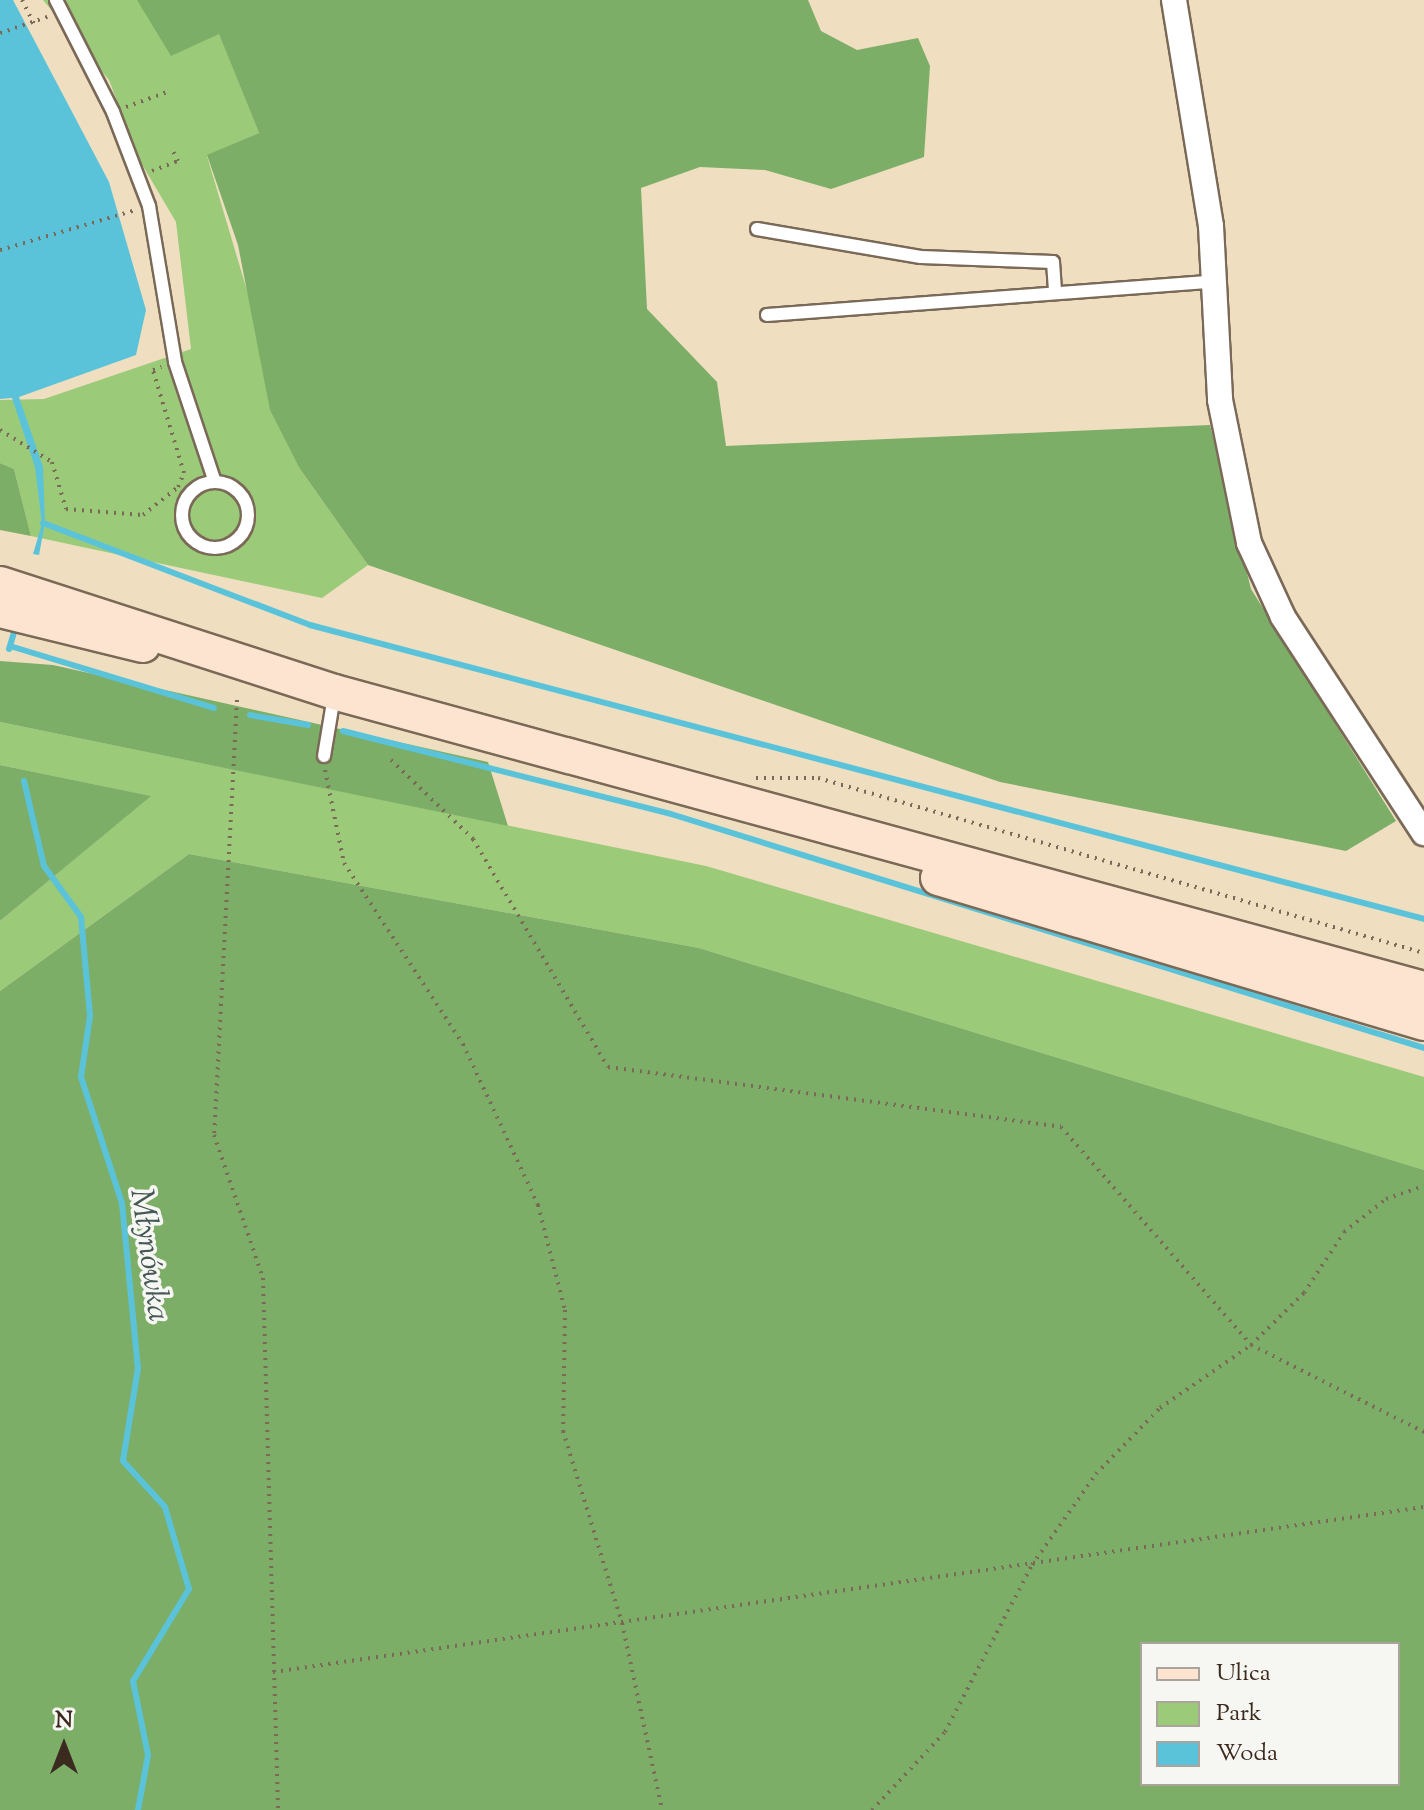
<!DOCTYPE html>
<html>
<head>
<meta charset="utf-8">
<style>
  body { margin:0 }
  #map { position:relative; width:1424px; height:1810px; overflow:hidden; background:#efdfc0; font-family:"Sorts Mill Goudy",serif }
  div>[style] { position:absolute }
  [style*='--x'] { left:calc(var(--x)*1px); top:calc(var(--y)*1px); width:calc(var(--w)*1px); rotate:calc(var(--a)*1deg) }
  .green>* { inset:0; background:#9bca78 }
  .forest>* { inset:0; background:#7cae68 }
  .water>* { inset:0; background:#5bc3d9 }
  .stream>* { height:6px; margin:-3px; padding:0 3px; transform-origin:3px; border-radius:3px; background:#5bc3d9 }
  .path>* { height:4px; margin-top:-2px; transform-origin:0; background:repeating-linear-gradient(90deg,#7a6957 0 2px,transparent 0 8px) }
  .roads { filter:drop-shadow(2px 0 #7a6957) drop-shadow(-2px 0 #7a6957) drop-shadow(0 2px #7a6957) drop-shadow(0 -2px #7a6957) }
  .lane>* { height:12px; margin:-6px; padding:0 6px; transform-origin:6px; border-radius:6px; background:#fff }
  .lane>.ring { margin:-6px; padding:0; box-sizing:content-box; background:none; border:12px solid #fff; border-radius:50% }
  .street>* { height:24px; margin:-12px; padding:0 12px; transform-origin:12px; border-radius:12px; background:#fff }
  .secondary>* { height:34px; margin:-17px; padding:0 17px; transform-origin:17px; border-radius:17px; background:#fde4d1 }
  span { translate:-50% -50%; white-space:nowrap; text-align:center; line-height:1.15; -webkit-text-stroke:7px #f6f6f2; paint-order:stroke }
  .water-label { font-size:32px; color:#455856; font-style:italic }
  .legend { position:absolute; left:1140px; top:1642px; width:260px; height:144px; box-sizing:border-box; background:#f6f6f2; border:2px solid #aba49d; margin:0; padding:10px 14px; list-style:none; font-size:24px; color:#3b2a1e }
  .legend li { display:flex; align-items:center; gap:16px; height:40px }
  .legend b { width:40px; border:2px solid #aba49d }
  .north { position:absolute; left:24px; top:1706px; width:80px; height:80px; -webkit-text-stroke:6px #f6f6f2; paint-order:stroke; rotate:0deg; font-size:22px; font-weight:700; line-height:32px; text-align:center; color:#3b2a1e }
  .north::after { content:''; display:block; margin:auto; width:28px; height:36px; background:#3b2a1e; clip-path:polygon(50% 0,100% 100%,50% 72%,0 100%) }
</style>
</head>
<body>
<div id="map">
  <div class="green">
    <i style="clip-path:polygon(43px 0,137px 0,219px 33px,259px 133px,207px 156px,300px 469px,368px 565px,322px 598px,31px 536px,14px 469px,0 463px,0 400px,44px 399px,191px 349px,176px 222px,140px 161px,109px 80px)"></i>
    <i style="clip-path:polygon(0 722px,706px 866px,1424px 1077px,1424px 1170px,699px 948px,189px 854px,0 991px,0 921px,150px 796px,0 765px)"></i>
  </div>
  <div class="forest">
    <i style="clip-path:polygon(137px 0,808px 0,821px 31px,857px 50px,918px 38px,930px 66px,924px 157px,831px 189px,765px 170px,700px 167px,641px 188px,647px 309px,717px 382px,726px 446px,1210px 425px,1251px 589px,1396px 821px,1346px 851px,1000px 782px,368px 565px,300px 469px,270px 410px,238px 245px,207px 155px,259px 133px,219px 34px,171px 56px)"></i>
    <i style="clip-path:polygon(0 463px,14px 469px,31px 536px,0 530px)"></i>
    <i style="clip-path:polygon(0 661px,53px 665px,488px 762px,508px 826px,0 722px)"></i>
    <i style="clip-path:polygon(0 765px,151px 796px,0 921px)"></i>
    <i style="clip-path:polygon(evenodd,189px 854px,699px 948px,1424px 1170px,1424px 1810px,0 1810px,0 991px,189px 854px,1142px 1644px,1398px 1644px,1398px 1784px,1142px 1784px,1142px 1644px)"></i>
  </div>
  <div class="water">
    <i style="clip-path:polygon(0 0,13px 0,109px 182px,146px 310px,136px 355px,19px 397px,43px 467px,45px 523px,39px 555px,33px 554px,42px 524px,35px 467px,12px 398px,0 399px)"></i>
  </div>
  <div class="stream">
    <i style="--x:43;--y:523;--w:286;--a:20.9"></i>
    <i style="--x:310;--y:625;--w:1152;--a:14.78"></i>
    <i style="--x:10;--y:646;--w:213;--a:16.9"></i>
    <i style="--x:9;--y:649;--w:17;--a:-73"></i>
    <i style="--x:250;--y:715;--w:59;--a:9.8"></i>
    <i style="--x:343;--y:731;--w:338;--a:14.2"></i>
    <i style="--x:671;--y:814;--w:789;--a:17.26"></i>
    <i style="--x:24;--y:781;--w:87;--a:76.8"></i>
    <i style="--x:44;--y:866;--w:63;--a:54"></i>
    <i style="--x:81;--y:917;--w:99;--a:84.8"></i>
    <i style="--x:90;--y:1016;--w:62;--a:98.4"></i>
    <i style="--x:81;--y:1077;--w:133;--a:72"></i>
    <i style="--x:122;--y:1203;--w:166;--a:84.5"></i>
    <i style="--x:138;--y:1368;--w:94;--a:99.2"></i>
    <i style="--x:123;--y:1461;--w:62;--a:47.6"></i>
    <i style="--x:165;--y:1507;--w:85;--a:73.7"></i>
    <i style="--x:189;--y:1589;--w:108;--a:121.3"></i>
    <i style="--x:133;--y:1681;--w:76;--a:78.5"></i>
    <i style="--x:148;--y:1755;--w:56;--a:100.3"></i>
  </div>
  <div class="path">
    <i style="--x:22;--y:0;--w:27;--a:63"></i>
    <i style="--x:0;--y:33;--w:50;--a:-18.8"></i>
    <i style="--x:126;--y:107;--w:44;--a:-20.1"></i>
    <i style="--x:152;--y:171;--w:28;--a:-21"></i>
    <i style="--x:178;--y:161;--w:11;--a:-117"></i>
    <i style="--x:0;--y:250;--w:142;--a:-16.4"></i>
    <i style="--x:0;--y:430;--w:61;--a:31.6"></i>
    <i style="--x:52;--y:462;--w:49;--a:73.4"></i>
    <i style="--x:66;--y:509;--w:77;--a:4.5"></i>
    <i style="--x:143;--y:515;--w:45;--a:-38.7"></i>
    <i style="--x:178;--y:487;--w:15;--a:-67"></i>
    <i style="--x:184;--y:473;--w:108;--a:-106.8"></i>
    <i style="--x:153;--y:370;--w:9;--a:-21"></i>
    <i style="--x:237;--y:700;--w:436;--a:93"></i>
    <i style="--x:214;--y:1135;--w:151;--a:71.1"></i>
    <i style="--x:263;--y:1278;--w:532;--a:88.38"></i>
    <i style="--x:391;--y:760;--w:114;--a:43.9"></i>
    <i style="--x:473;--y:839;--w:265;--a:59.4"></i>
    <i style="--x:608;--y:1067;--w:457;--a:7.5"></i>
    <i style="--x:1061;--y:1127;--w:289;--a:48.9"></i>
    <i style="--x:1251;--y:1345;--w:194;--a:26.7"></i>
    <i style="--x:325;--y:770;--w:95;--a:78.5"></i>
    <i style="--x:344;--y:863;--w:217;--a:56.7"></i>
    <i style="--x:463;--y:1044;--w:178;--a:65"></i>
    <i style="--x:538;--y:1205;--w:108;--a:75.6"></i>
    <i style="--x:565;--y:1310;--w:121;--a:90.9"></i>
    <i style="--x:563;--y:1431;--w:201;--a:72.9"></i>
    <i style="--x:622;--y:1623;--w:191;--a:77.9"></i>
    <i style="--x:756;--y:778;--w:62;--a:0"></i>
    <i style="--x:818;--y:778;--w:631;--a:16.11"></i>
    <i style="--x:273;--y:1672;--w:1163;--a:-8.16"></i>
    <i style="--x:872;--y:1810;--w:107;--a:-46.9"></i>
    <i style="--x:945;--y:1732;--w:188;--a:-62.5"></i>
    <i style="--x:1032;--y:1565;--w:111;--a:-54.9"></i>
    <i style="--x:1096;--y:1474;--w:92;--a:-45.9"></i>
    <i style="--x:1160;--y:1408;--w:111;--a:-34.7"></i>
    <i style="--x:1251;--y:1345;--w:74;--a:-44.5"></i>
    <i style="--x:1304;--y:1293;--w:73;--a:-56.7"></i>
    <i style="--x:1344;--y:1232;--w:53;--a:-38.2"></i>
    <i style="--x:1386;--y:1199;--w:40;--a:-18.9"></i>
  </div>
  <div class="roads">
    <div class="lane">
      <i style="--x:56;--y:0;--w:126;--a:63"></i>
      <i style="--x:113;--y:112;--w:101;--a:69"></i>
      <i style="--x:149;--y:206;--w:158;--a:80.5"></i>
      <i style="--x:175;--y:362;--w:126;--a:71.6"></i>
      <i style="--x:757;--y:229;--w:166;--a:9.7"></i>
      <i style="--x:921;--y:257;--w:132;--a:2.2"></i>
      <i style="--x:1053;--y:262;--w:28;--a:86"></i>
      <i style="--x:767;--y:315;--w:448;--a:-4.3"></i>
      <i class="ring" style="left:182px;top:482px;width:54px;height:54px"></i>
      <i style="--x:324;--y:756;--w:61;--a:-80.5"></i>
    </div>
    <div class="street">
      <i style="--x:1174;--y:0;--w:229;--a:80.7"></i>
      <i style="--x:1211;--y:226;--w:174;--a:87"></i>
      <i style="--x:1220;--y:400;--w:146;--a:78.5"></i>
      <i style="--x:1249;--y:543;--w:81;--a:65.3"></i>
      <i style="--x:1283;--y:617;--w:258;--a:56.9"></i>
    </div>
    <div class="secondary">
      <i style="--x:0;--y:584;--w:351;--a:17.9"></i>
      <i style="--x:334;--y:692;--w:1130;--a:15.24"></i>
      <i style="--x:0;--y:610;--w:147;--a:13.8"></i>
      <i style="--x:938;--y:878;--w:507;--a:16.61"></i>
    </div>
  </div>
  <div class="water-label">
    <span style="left:148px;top:1255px;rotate:82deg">Młynówka</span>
  </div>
  <ul class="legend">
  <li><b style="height:10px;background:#fde4d1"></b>Ulica</li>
  <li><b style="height:22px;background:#9bca78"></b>Park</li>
  <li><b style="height:22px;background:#5bc3d9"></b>Woda</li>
  </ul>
  <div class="north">N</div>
</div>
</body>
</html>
